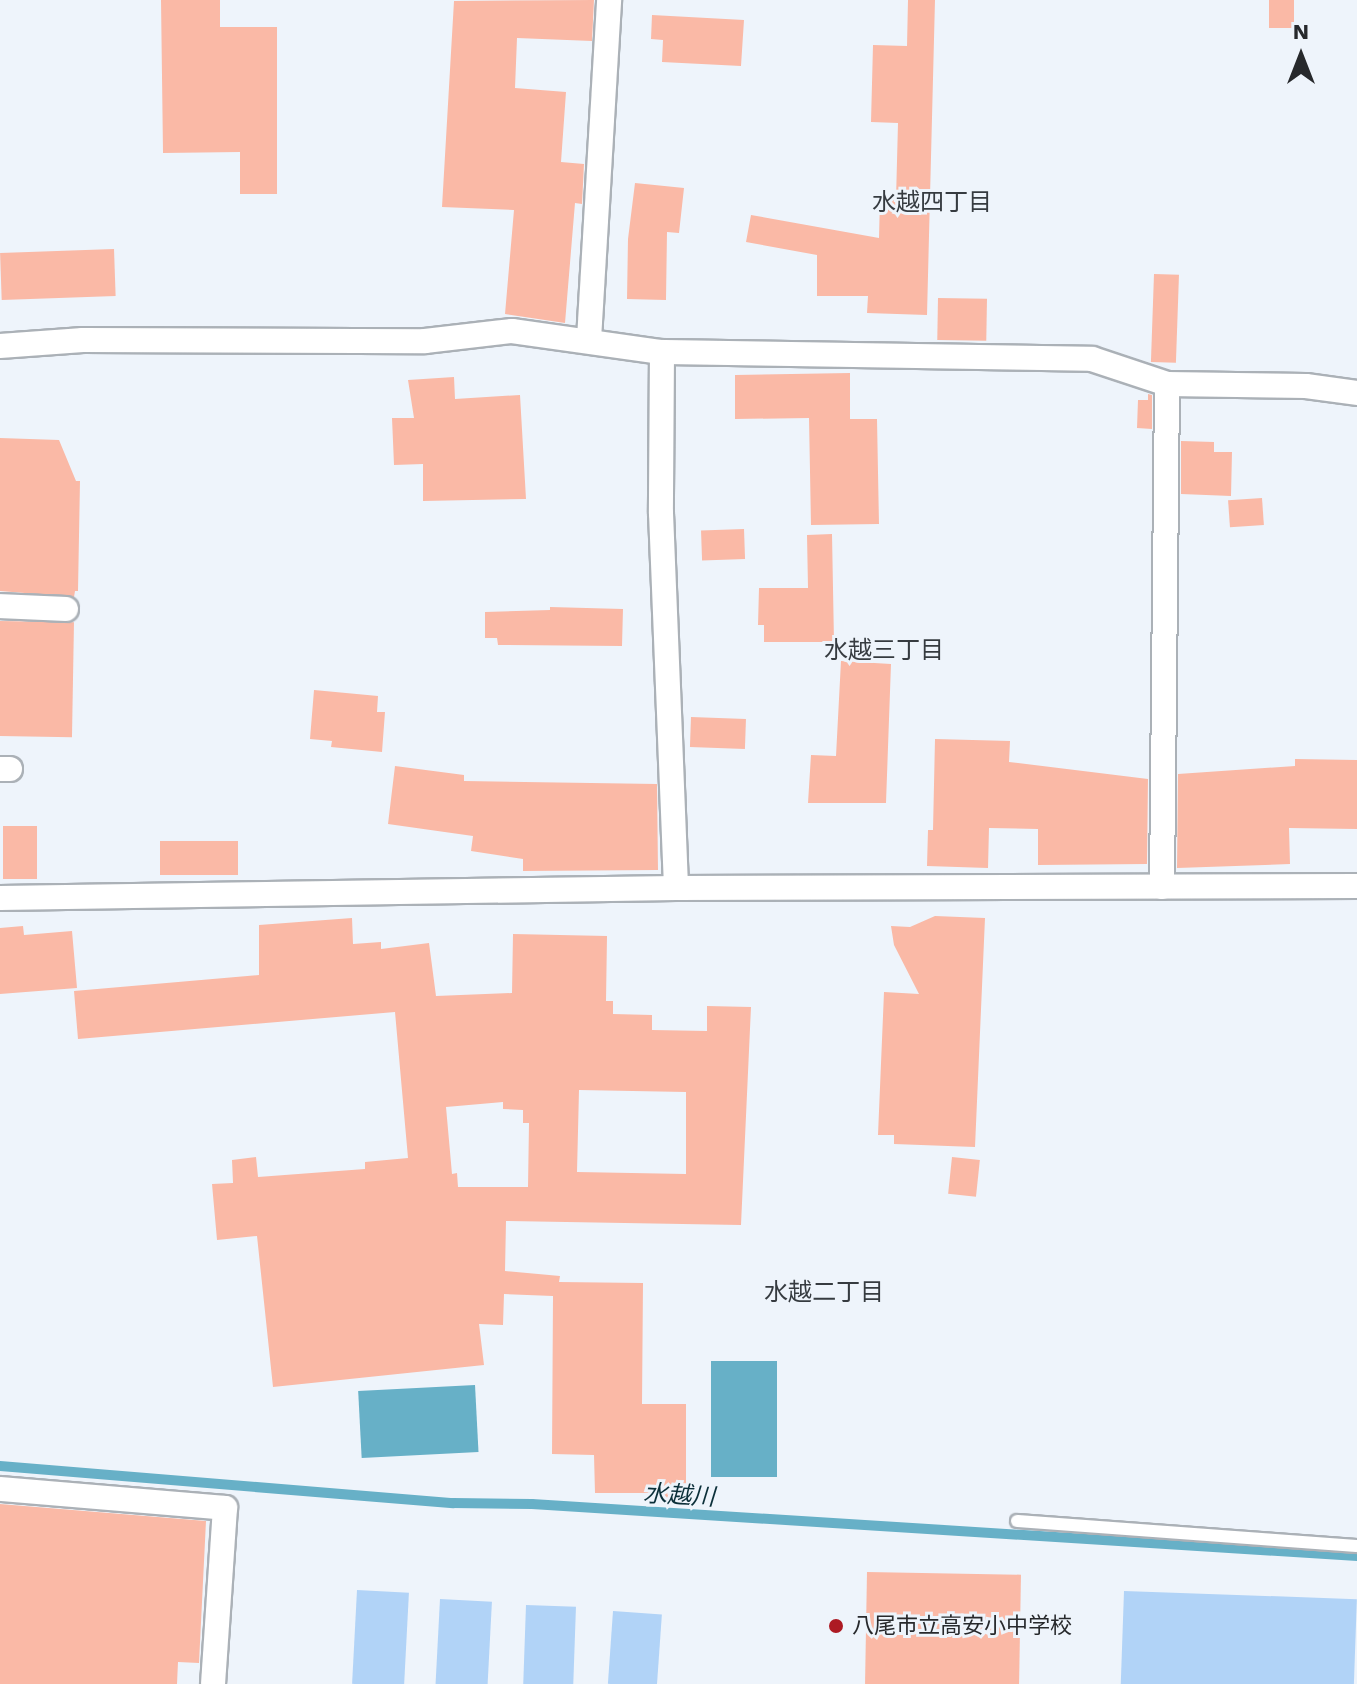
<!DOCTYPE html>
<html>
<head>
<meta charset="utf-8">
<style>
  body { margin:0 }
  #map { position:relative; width:1357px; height:1684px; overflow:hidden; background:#eef4fb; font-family:"Work Sans","Noto Sans JP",sans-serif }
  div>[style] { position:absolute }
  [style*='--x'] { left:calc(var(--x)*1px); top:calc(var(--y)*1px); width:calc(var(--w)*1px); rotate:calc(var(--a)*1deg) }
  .green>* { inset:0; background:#b1d3f7; transform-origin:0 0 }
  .water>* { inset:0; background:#67b0c7; transform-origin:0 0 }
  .stream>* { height:10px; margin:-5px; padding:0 5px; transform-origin:5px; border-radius:5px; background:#67b0c7 }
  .building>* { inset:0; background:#fab9a6; transform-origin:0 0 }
  .roads { filter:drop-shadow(2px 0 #abb1b7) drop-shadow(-2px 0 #abb1b7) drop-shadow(0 2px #abb1b7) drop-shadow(0 -2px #abb1b7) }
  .lane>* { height:12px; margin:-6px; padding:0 6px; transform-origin:6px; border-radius:6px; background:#fff }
  .street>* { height:24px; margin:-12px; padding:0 12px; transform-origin:12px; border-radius:12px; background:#fff }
  .dots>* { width:22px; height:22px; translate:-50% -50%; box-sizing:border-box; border:4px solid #eef4fb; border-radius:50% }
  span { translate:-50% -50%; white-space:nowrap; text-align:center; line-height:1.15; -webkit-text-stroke:6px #eef4fb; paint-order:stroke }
  .poi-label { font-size:22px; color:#27292c }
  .left { translate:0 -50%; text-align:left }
  .neighbourhood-label { font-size:24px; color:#363b40 }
  .water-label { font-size:24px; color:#0b2f39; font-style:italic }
  .north { position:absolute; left:1261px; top:16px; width:80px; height:80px; -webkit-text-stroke:6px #eef4fb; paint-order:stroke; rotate:0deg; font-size:22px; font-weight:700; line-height:32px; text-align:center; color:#27292c }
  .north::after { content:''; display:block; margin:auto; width:28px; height:36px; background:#27292c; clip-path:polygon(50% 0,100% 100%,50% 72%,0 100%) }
</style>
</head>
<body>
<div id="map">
  <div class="green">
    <i style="left:357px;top:1590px;width:52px;height:94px;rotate:3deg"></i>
    <i style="left:1124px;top:1591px;width:233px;height:93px;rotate:2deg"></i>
    <i style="left:440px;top:1599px;width:52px;height:85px;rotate:3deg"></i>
    <i style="left:526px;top:1605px;width:50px;height:79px;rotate:2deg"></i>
    <i style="left:613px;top:1611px;width:49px;height:73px;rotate:4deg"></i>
  </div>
  <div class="water">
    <i style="left:711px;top:1361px;width:66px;height:116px"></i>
    <i style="left:475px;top:1385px;width:67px;height:117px;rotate:87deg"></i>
  </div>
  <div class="stream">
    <i style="--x:0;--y:1466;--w:455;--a:4.7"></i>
    <i style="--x:453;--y:1503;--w:79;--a:0.7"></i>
    <i style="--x:532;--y:1504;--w:827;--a:3.61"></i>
  </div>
  <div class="building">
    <i style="clip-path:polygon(161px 0,220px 0,220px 27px,277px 27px,277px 194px,240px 194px,240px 152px,163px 153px)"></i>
    <i style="clip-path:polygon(594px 0,592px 41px,517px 38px,515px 88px,566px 92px,561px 162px,584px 164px,582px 204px,575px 203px,565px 323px,505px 314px,514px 210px,442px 207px,454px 1px)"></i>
    <i style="clip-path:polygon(908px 0,935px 0,927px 315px,867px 313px,868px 296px,817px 296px,817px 255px,746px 242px,751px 215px,879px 238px,880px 198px,896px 199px,898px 123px,871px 122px,873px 45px,907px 46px)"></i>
    <i style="left:1294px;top:0;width:28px;height:25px;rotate:90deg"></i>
    <i style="clip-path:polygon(652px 15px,744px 20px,741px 66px,662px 62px,663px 40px,651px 39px)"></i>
    <i style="clip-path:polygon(635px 183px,684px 188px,679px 233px,667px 232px,666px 300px,627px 299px,628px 239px)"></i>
    <i style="left:114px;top:249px;width:47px;height:114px;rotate:88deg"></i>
    <i style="left:1154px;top:274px;width:25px;height:88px;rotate:2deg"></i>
    <i style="left:938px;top:298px;width:49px;height:42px;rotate:1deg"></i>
    <i style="clip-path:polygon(850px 373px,850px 419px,877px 419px,879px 524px,811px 525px,809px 418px,735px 419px,735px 375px)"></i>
    <i style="clip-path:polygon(454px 377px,455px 399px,520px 395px,526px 499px,423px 501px,423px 464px,394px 465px,392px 418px,414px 418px,408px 380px)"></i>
    <i style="clip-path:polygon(1148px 394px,1152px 395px,1152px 429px,1137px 428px,1138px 400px,1148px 400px)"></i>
    <i style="clip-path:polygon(0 438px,59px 440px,76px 481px,80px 481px,78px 591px,75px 591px,74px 597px,0 591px)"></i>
    <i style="clip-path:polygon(1181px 441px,1214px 442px,1214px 452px,1232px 452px,1231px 496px,1181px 494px)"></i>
    <i style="left:1262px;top:498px;width:27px;height:34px;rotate:86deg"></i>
    <i style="left:744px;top:529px;width:30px;height:43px;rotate:88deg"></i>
    <i style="clip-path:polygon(832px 534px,834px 642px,764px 642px,764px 625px,758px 625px,759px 588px,808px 588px,807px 535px)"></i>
    <i style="clip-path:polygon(550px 607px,623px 609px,622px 646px,498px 645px,497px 638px,485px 638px,485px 612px,550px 610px)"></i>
    <i style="left:0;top:621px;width:74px;height:115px;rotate:1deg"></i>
    <i style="clip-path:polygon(841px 661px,891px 664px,886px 803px,808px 803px,811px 755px,836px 756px)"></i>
    <i style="clip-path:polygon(314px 690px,378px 696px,377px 712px,385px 712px,382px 752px,331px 747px,332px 741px,310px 739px)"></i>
    <i style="left:691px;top:717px;width:55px;height:30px;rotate:2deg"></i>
    <i style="clip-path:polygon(935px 739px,1010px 741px,1009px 762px,1148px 779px,1147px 864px,1038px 865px,1038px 829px,989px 828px,988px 868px,927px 866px,928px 830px,933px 830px)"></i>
    <i style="clip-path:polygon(1295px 759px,1357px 760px,1357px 829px,1289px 828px,1290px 864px,1177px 868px,1178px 774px,1295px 766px)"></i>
    <i style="clip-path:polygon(395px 766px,464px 775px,464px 781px,657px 784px,658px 870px,523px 871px,523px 859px,471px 851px,473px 836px,388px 824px)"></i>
    <i style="left:3px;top:826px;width:34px;height:53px"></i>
    <i style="left:238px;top:841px;width:34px;height:78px;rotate:90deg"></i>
    <i style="clip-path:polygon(935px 916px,985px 918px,975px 1147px,894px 1144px,894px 1135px,878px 1135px,884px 992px,919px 994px,894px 945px,891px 926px,910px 927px)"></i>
    <i style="clip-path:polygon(evenodd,352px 918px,353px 944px,381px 942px,381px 949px,429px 943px,436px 996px,512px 993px,513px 934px,607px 936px,606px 1001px,613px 1001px,613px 1014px,652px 1015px,652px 1030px,707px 1031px,707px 1006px,751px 1007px,741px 1225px,506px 1221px,505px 1271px,560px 1276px,559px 1282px,643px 1283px,642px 1404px,686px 1404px,686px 1502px,661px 1501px,661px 1493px,595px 1493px,594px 1455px,552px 1454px,553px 1296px,504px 1294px,503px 1325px,479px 1324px,484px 1365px,273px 1387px,257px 1236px,217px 1240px,212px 1184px,233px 1183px,232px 1160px,256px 1157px,258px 1177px,365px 1169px,365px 1162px,408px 1158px,395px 1012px,78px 1039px,74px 991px,259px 975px,259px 925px,352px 918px,579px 1090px,686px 1092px,686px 1174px,577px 1172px,579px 1090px,352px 918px,503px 1102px,503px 1109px,523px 1110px,523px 1123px,529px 1123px,528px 1187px,458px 1187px,457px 1173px,452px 1174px,446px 1107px,503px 1102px)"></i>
    <i style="clip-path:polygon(23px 926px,24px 935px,72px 931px,77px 988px,0 994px,0 928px)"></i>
    <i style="left:952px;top:1157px;width:28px;height:37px;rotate:6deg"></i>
    <i style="clip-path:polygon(0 1504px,206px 1521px,199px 1663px,178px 1662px,177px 1684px,0 1684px)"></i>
    <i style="left:867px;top:1572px;width:154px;height:112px;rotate:1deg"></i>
  </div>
  <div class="roads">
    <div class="lane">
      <i style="--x:1017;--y:1521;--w:341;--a:4.2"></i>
    </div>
    <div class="street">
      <i style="--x:589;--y:339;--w:340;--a:-86.6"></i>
      <i style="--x:0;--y:346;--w:83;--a:-4.1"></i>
      <i style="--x:83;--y:340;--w:342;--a:0.2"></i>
      <i style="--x:425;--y:341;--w:88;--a:-6.6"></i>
      <i style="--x:512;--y:331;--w:151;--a:8"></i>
      <i style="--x:662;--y:352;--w:430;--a:0.9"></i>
      <i style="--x:1092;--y:359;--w:79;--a:18.4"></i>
      <i style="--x:1167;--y:384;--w:139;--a:0.8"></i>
      <i style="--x:1306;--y:386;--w:51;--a:7.8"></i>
      <i style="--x:662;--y:352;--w:161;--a:90.4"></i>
      <i style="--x:661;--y:513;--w:375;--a:87.7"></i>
      <i style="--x:0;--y:606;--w:66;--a:2.6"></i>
      <i style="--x:0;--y:769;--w:10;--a:0"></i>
      <i style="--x:1162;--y:887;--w:503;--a:-89.43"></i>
      <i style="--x:0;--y:898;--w:676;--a:-0.85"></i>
      <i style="--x:676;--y:888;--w:681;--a:-0.17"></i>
      <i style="--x:0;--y:1489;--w:226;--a:4.8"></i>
      <i style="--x:225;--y:1508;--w:176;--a:93.9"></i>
    </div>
  </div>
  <div class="dots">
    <i style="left:836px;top:1626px;background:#ad1a23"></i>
  </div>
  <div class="poi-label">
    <span class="left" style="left:852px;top:1626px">八尾市立高安小中学校</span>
  </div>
  <div class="neighbourhood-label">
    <span style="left:932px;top:203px">水越四丁目</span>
    <span style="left:884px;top:651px">水越三丁目</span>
    <span style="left:824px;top:1293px">水越二丁目</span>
  </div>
  <div class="water-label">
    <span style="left:679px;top:1496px;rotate:3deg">水越川</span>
  </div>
  <div class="north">N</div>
</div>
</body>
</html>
